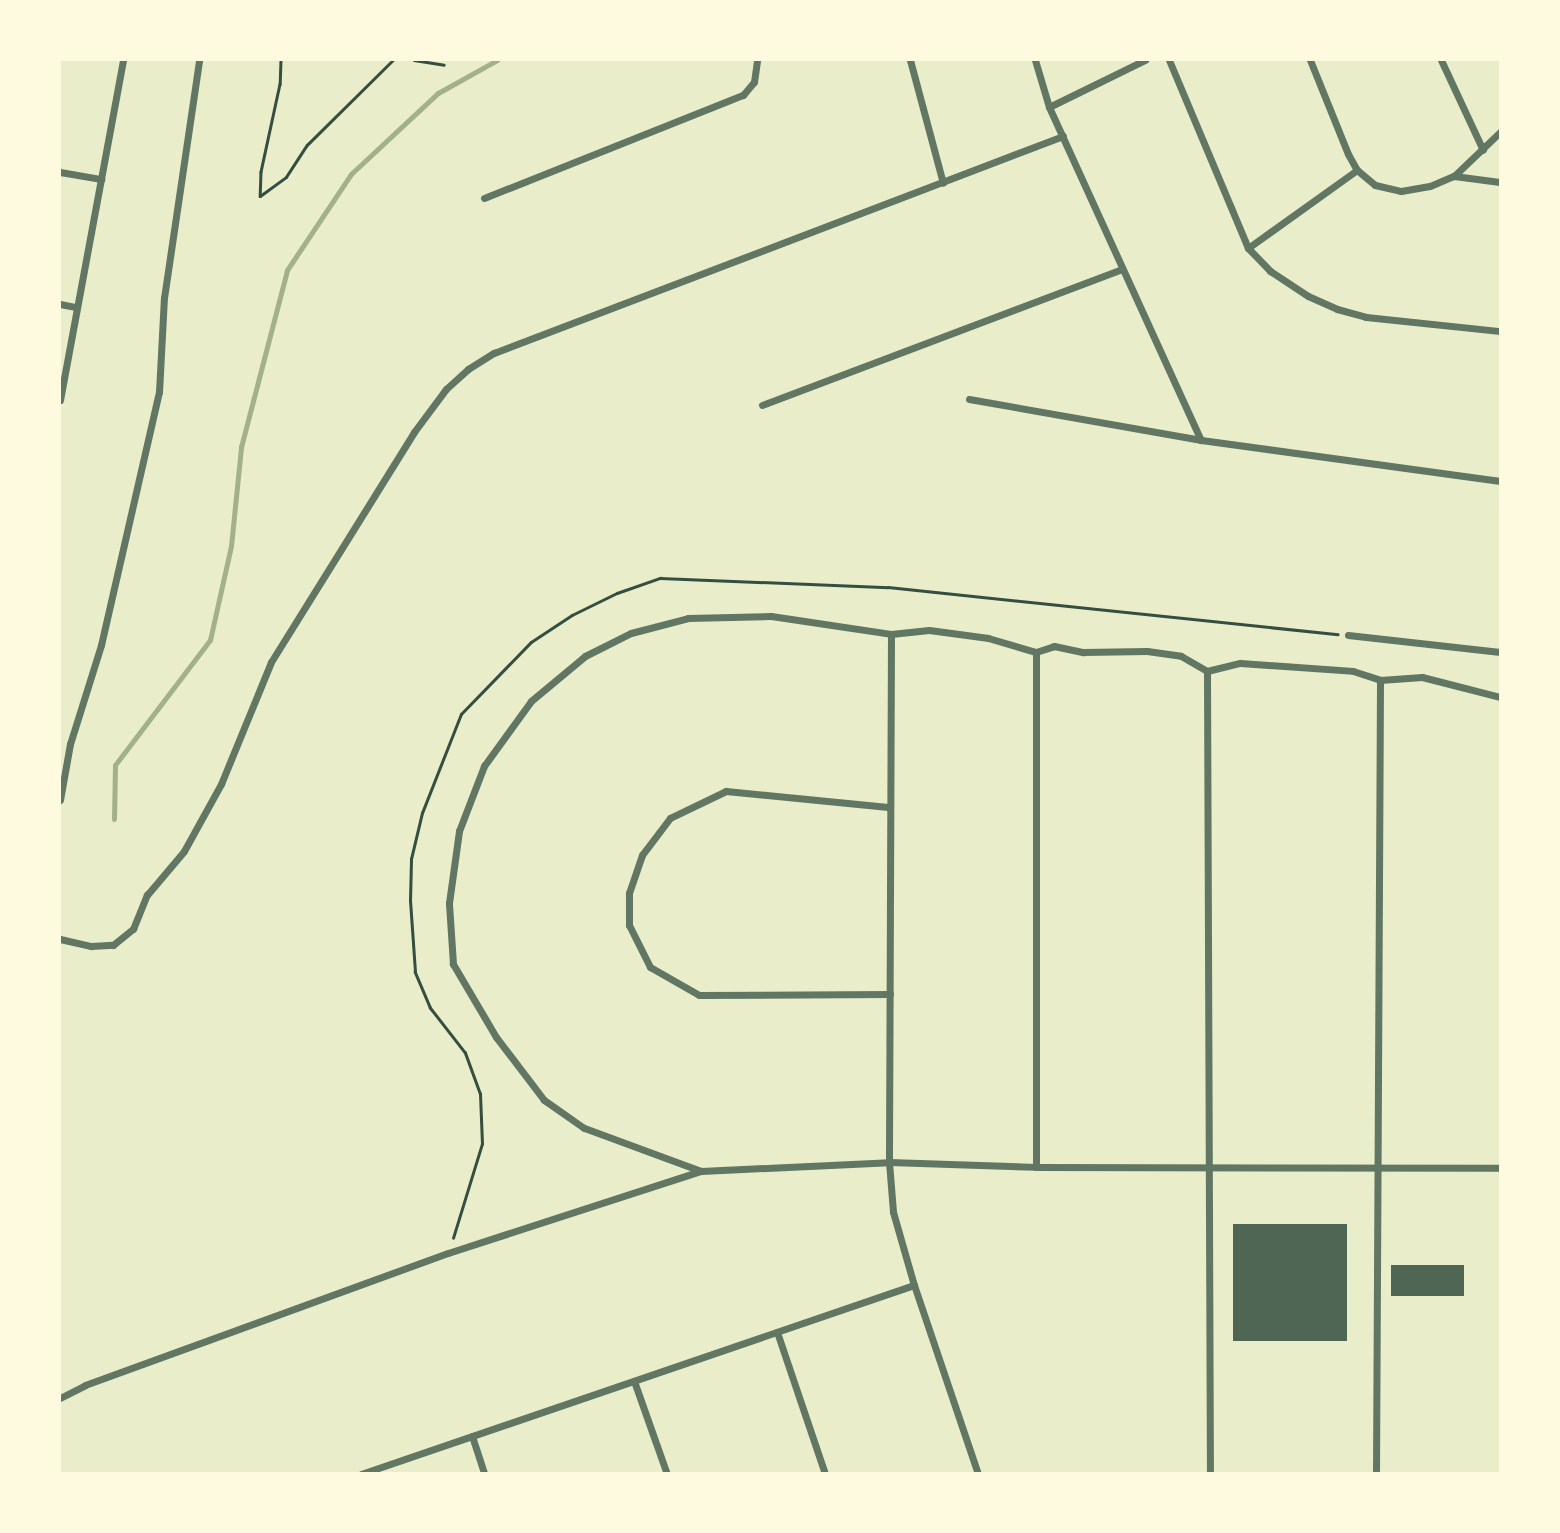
<!DOCTYPE html>
<html>
<head>
<meta charset="utf-8">
<style>
  body { margin:0 }
  #map { position:relative; width:1560px; height:1533px; overflow:hidden; background:#e9edc9; font-family:"Times New Roman",serif }
  div>[style] { position:absolute }
  [style*='--x'] { left:calc(var(--x)*1px); top:calc(var(--y)*1px); width:calc(var(--w)*1px); rotate:calc(var(--a)*1deg) }
  .stream>* { height:5px; margin:-2.5px; padding:0 2.5px; transform-origin:2.5px; border-radius:2.5px; background:#a3b18a }
  .building>* { inset:0; background:#4f6655; transform-origin:0 0 }
  .path>* { height:2.5px; margin:-1.25px; padding:0 1.25px; transform-origin:1.25px; border-radius:1.25px; background:#344e41 }
  .minor>* { height:7px; margin:-3.5px; padding:0 3.5px; transform-origin:3.5px; border-radius:3.5px; background:#617663 }
  span { translate:-50% -50%; white-space:nowrap; text-align:center; line-height:1.15; -webkit-text-stroke:7px #fefae0; paint-order:stroke }
  .frame { position:absolute; inset:0; border:61px solid #fefae0; pointer-events:none }
</style>
</head>
<body>
<div id="map">
  <div class="stream">
    <i style="--x:114;--y:819;--w:54;--a:-88.9"></i>
    <i style="--x:115;--y:765;--w:157;--a:-52.8"></i>
    <i style="--x:210;--y:640;--w:96;--a:-77.4"></i>
    <i style="--x:231;--y:546;--w:100;--a:-84.2"></i>
    <i style="--x:241;--y:447;--w:183;--a:-75.4"></i>
    <i style="--x:287;--y:270;--w:115;--a:-56.3"></i>
    <i style="--x:351;--y:174;--w:119;--a:-43"></i>
    <i style="--x:438;--y:93;--w:68;--a:-29.2"></i>
  </div>
  <div class="building">
    <i style="left:1347px;top:1224px;width:117px;height:114px;rotate:90deg"></i>
    <i style="left:1464px;top:1265px;width:31px;height:73px;rotate:90deg"></i>
  </div>
  <div class="path">
    <i style="--x:281;--y:60;--w:24;--a:92"></i>
    <i style="--x:280;--y:84;--w:90;--a:102.2"></i>
    <i style="--x:261;--y:172;--w:24;--a:92"></i>
    <i style="--x:260;--y:196;--w:32;--a:-36"></i>
    <i style="--x:286;--y:177;--w:38;--a:-57"></i>
    <i style="--x:307;--y:145;--w:121;--a:-44.7"></i>
    <i style="--x:414;--y:60;--w:30;--a:9"></i>
    <i style="--x:453;--y:1238;--w:98;--a:-72.9"></i>
    <i style="--x:482;--y:1144;--w:50;--a:-92.3"></i>
    <i style="--x:480;--y:1094;--w:44;--a:-110.1"></i>
    <i style="--x:465;--y:1053;--w:57;--a:-127.9"></i>
    <i style="--x:430;--y:1008;--w:39;--a:-113"></i>
    <i style="--x:415;--y:972;--w:71;--a:-94"></i>
    <i style="--x:410;--y:901;--w:42;--a:-88.6"></i>
    <i style="--x:411;--y:859;--w:47;--a:-76.6"></i>
    <i style="--x:422;--y:813;--w:106;--a:-68.5"></i>
    <i style="--x:461;--y:714;--w:100;--a:-45.8"></i>
    <i style="--x:531;--y:642;--w:49;--a:-33.4"></i>
    <i style="--x:572;--y:615;--w:50;--a:-26.1"></i>
    <i style="--x:617;--y:593;--w:46;--a:-19.2"></i>
    <i style="--x:660;--y:578;--w:228;--a:2.3"></i>
    <i style="--x:888;--y:587;--w:452;--a:6"></i>
  </div>
  <div class="minor">
    <i style="--x:910;--y:60;--w:127;--a:75"></i>
    <i style="--x:1035;--y:60;--w:49;--a:73.4"></i>
    <i style="--x:1049;--y:107;--w:366;--a:65.5"></i>
    <i style="--x:1169;--y:60;--w:204;--a:67.2"></i>
    <i style="--x:1248;--y:248;--w:32;--a:46"></i>
    <i style="--x:1270;--y:271;--w:45;--a:33.3"></i>
    <i style="--x:1308;--y:296;--w:32;--a:24"></i>
    <i style="--x:1337;--y:309;--w:30;--a:15"></i>
    <i style="--x:1366;--y:317;--w:135;--a:6"></i>
    <i style="--x:1310;--y:60;--w:101;--a:68"></i>
    <i style="--x:1348;--y:154;--w:18;--a:61"></i>
    <i style="--x:1357;--y:170;--w:23;--a:40"></i>
    <i style="--x:1375;--y:185;--w:27;--a:13"></i>
    <i style="--x:1401;--y:191;--w:29;--a:-10"></i>
    <i style="--x:1430;--y:186;--w:26;--a:-23"></i>
    <i style="--x:1454;--y:176;--w:64;--a:-43.7"></i>
    <i style="--x:1441;--y:60;--w:99;--a:65"></i>
    <i style="--x:1049;--y:107;--w:107;--a:-26.1"></i>
    <i style="--x:60;--y:172;--w:42;--a:9.7"></i>
    <i style="--x:1454;--y:176;--w:46;--a:7.4"></i>
    <i style="--x:484;--y:198;--w:279;--a:-21.7"></i>
    <i style="--x:743;--y:95;--w:17;--a:-50"></i>
    <i style="--x:754;--y:82;--w:22;--a:-82"></i>
    <i style="--x:1248;--y:248;--w:134;--a:-35.6"></i>
    <i style="--x:60;--y:304;--w:15;--a:11"></i>
    <i style="--x:969;--y:399;--w:236;--a:10"></i>
    <i style="--x:1201;--y:440;--w:302;--a:7.8"></i>
    <i style="--x:60;--y:400;--w:346;--a:-79.5"></i>
    <i style="--x:762;--y:405;--w:385;--a:-20.7"></i>
    <i style="--x:891;--y:634;--w:528;--a:90.22"></i>
    <i style="--x:889;--y:1162;--w:50;--a:85.4"></i>
    <i style="--x:893;--y:1212;--w:76;--a:74"></i>
    <i style="--x:914;--y:1285;--w:200;--a:71.3"></i>
    <i style="--x:1348;--y:635;--w:153;--a:6.4"></i>
    <i style="--x:1036;--y:652;--w:515;--a:90"></i>
    <i style="--x:1207;--y:671;--w:803;--a:89.79"></i>
    <i style="--x:60;--y:800;--w:57;--a:-79.9"></i>
    <i style="--x:70;--y:744;--w:104;--a:-72.6"></i>
    <i style="--x:101;--y:645;--w:260;--a:-77.1"></i>
    <i style="--x:159;--y:392;--w:94;--a:-87"></i>
    <i style="--x:164;--y:298;--w:241;--a:-81.6"></i>
    <i style="--x:888;--y:807;--w:163;--a:-174.4"></i>
    <i style="--x:726;--y:791;--w:62;--a:154.3"></i>
    <i style="--x:670;--y:818;--w:46;--a:127.1"></i>
    <i style="--x:642;--y:855;--w:40;--a:108.9"></i>
    <i style="--x:629;--y:893;--w:32;--a:90"></i>
    <i style="--x:629;--y:925;--w:47;--a:63.4"></i>
    <i style="--x:650;--y:967;--w:56;--a:29.7"></i>
    <i style="--x:699;--y:995;--w:191;--a:-0.3"></i>
    <i style="--x:60;--y:939;--w:32;--a:13"></i>
    <i style="--x:91;--y:946;--w:22;--a:-3"></i>
    <i style="--x:113;--y:945;--w:26;--a:-39"></i>
    <i style="--x:133;--y:929;--w:37;--a:-68"></i>
    <i style="--x:147;--y:895;--w:57;--a:-49.9"></i>
    <i style="--x:184;--y:851;--w:77;--a:-61.1"></i>
    <i style="--x:221;--y:784;--w:132;--a:-67.7"></i>
    <i style="--x:271;--y:662;--w:271;--a:-58.1"></i>
    <i style="--x:414;--y:432;--w:54;--a:-53.3"></i>
    <i style="--x:446;--y:389;--w:30;--a:-42"></i>
    <i style="--x:468;--y:369;--w:31;--a:-32"></i>
    <i style="--x:494;--y:353;--w:609;--a:-20.88"></i>
    <i style="--x:701;--y:1171;--w:125;--a:-159.8"></i>
    <i style="--x:584;--y:1128;--w:49;--a:-145"></i>
    <i style="--x:544;--y:1100;--w:79;--a:-127.3"></i>
    <i style="--x:496;--y:1037;--w:85;--a:-120.5"></i>
    <i style="--x:453;--y:964;--w:61;--a:-93.8"></i>
    <i style="--x:449;--y:903;--w:73;--a:-82.1"></i>
    <i style="--x:459;--y:831;--w:70;--a:-69"></i>
    <i style="--x:484;--y:766;--w:80;--a:-54.1"></i>
    <i style="--x:531;--y:701;--w:70;--a:-39.8"></i>
    <i style="--x:585;--y:656;--w:51;--a:-26.6"></i>
    <i style="--x:631;--y:633;--w:59;--a:-14.7"></i>
    <i style="--x:688;--y:618;--w:83;--a:-1.4"></i>
    <i style="--x:771;--y:616;--w:121;--a:8.5"></i>
    <i style="--x:891;--y:634;--w:38;--a:-6"></i>
    <i style="--x:929;--y:630;--w:60;--a:7.7"></i>
    <i style="--x:988;--y:638;--w:50;--a:16.3"></i>
    <i style="--x:1036;--y:652;--w:19;--a:-18"></i>
    <i style="--x:1054;--y:646;--w:30;--a:12"></i>
    <i style="--x:1083;--y:652;--w:64;--a:-0.9"></i>
    <i style="--x:1147;--y:651;--w:34;--a:8"></i>
    <i style="--x:1181;--y:656;--w:30;--a:30"></i>
    <i style="--x:1207;--y:671;--w:34;--a:-14"></i>
    <i style="--x:1240;--y:663;--w:113;--a:4"></i>
    <i style="--x:1353;--y:671;--w:28;--a:18"></i>
    <i style="--x:1380;--y:680;--w:42;--a:-4.1"></i>
    <i style="--x:1422;--y:677;--w:81;--a:14.4"></i>
    <i style="--x:777;--y:1332;--w:150;--a:71.3"></i>
    <i style="--x:634;--y:1381;--w:99;--a:70.5"></i>
    <i style="--x:60;--y:1398;--w:28;--a:-27"></i>
    <i style="--x:85;--y:1385;--w:386;--a:-20"></i>
    <i style="--x:448;--y:1253;--w:266;--a:-18"></i>
    <i style="--x:701;--y:1171;--w:188;--a:-2.7"></i>
    <i style="--x:889;--y:1162;--w:147;--a:1.9"></i>
    <i style="--x:1036;--y:1167;--w:464;--a:0.1"></i>
    <i style="--x:472;--y:1436;--w:40;--a:72"></i>
    <i style="--x:361;--y:1474;--w:584;--a:-18.87"></i>
    <i style="--x:1376;--y:1474;--w:794;--a:-89.71"></i>
  </div>
  <div class="frame"></div>
</div>
</body>
</html>
